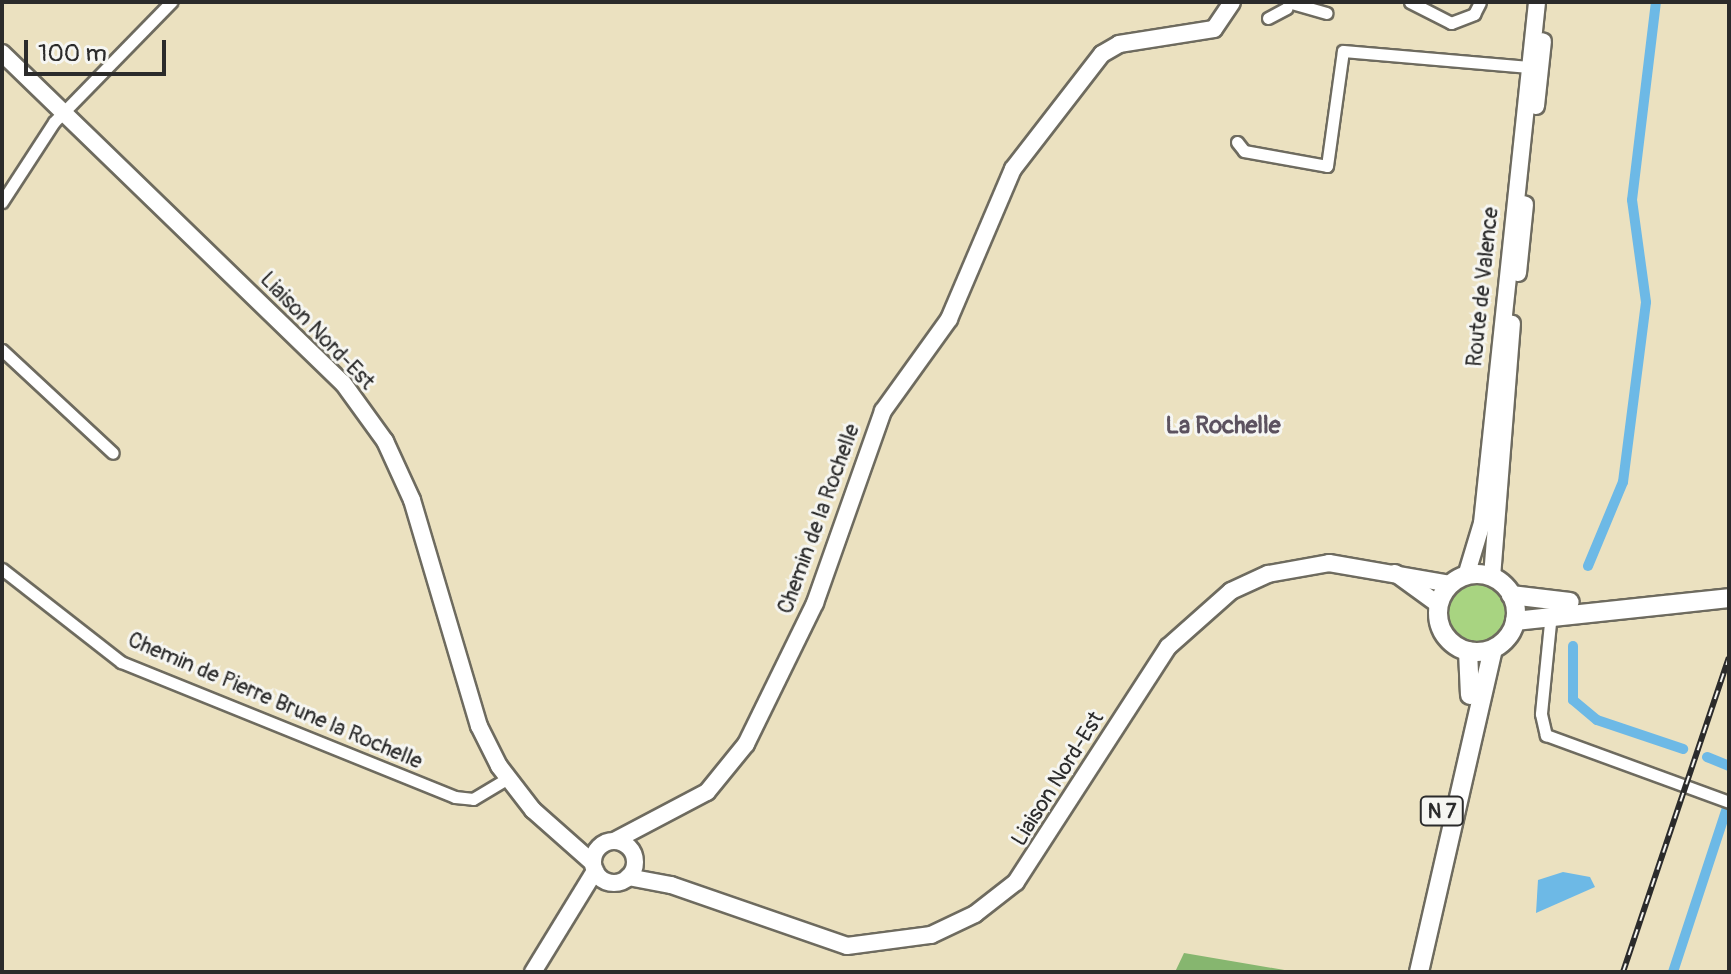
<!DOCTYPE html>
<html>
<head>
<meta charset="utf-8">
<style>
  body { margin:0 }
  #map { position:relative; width:1731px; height:974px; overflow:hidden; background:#ebe1c0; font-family:Pangolin,sans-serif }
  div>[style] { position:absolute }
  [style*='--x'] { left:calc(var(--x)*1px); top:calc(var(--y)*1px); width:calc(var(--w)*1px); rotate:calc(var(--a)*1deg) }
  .green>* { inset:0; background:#a8d481 }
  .round { border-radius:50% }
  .forest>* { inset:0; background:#86b66f }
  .water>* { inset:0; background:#6db9e6 }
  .canal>* { height:10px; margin:-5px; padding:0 5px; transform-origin:5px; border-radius:5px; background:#6db9e6 }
  .roads { filter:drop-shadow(2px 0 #6e6b5f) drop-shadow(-2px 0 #6e6b5f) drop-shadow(0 2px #6e6b5f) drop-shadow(0 -2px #6e6b5f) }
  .street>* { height:11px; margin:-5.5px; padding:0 5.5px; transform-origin:5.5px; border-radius:5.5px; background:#fff }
  .secondary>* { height:16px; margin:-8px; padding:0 8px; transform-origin:8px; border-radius:8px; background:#fff }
  .secondary>.ring { margin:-8px; padding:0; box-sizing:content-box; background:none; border:16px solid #fff; border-radius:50% }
  .primary>* { height:18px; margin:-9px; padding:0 9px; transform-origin:9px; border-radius:9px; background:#fff }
  .primary>.ring { margin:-9px; padding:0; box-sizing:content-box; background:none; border:18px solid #fff; border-radius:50% }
  .rail>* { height:6px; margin-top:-3px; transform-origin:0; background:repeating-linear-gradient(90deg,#f6f6f2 0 9px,#2b2b2b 0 18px); box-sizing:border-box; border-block:2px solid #2b2b2b }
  span { translate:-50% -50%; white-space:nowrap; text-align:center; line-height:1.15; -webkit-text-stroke:6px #f6f6f2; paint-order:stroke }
  .shield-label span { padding:2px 6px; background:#f6f6f2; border:2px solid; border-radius:6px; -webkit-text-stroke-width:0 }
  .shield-label { font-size:20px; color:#2b2b2b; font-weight:700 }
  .street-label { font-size:22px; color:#2b2b2b }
  .neighbourhood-label { font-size:24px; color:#5c525f; font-weight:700 }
  .frame { position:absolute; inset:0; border:4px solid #2b2b2b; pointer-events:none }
  .scale { position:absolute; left:24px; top:40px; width:142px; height:36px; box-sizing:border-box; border:4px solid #2b2b2b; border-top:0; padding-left:10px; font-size:24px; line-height:28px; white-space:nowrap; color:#2b2b2b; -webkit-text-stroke:6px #f6f6f2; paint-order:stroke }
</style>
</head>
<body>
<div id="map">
  <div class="green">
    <i class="round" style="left:1448px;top:584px;width:58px;height:58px"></i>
  </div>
  <div class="forest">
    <i style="clip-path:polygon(1184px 953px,1296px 972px,1175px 972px)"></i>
  </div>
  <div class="water">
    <i style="clip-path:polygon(1563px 872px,1590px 877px,1595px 887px,1536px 913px,1538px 880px)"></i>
  </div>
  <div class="canal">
    <i style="--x:1588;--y:566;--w:91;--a:-67.4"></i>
    <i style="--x:1623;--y:482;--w:181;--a:-82.7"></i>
    <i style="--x:1646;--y:302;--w:103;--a:-97.8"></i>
    <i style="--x:1632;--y:200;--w:199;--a:-83.1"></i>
    <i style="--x:1573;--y:646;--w:54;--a:90"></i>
    <i style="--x:1573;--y:700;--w:31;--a:40"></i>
    <i style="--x:1597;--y:720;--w:91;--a:18.6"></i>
    <i style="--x:1707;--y:757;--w:24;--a:22"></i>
    <i style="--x:1673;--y:972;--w:179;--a:-71.8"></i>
  </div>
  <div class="roads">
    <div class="street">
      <i style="--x:1288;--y:2;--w:40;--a:16"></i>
      <i style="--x:1410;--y:2;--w:46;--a:27.1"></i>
      <i style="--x:1451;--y:23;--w:25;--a:-21"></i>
      <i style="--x:1474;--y:14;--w:13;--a:-63"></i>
      <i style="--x:1268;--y:18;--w:21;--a:-28"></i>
      <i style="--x:1237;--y:142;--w:11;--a:52"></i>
      <i style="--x:1244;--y:151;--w:84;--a:10.2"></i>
      <i style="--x:1327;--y:166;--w:116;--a:-82.1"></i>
      <i style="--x:1343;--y:51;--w:187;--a:4.9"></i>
      <i style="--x:2;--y:202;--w:95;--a:-57"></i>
      <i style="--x:54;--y:122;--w:168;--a:-45.7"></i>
      <i style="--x:2;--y:350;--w:151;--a:42.9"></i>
      <i style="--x:2;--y:569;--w:151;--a:38"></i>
      <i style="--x:121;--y:662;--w:360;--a:22"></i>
      <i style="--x:455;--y:797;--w:18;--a:6"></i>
      <i style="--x:473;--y:799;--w:39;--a:-31"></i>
      <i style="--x:1551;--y:613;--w:101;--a:95.7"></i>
      <i style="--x:1541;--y:714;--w:22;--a:77"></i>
      <i style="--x:1546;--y:735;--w:195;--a:20.1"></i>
    </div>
    <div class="secondary">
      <i style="--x:2;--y:53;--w:475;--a:44.1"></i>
      <i style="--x:343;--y:383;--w:72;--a:54.1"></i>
      <i style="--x:385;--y:441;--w:65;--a:65.4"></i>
      <i style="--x:412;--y:500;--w:236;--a:73.5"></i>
      <i style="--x:479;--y:726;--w:45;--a:63.4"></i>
      <i style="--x:499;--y:766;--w:56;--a:52.3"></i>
      <i style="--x:533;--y:810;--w:80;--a:41.5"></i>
      <i style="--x:1536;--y:106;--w:65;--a:-83.9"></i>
      <i style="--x:1518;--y:273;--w:69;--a:-84.2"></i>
      <i style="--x:1395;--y:573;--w:54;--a:36"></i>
      <i style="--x:1466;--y:576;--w:55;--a:-73.2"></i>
      <i style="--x:1482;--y:523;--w:524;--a:-83.97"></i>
      <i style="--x:1492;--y:577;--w:254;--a:-85.5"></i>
      <i style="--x:614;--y:841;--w:105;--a:-27.8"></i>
      <i style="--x:707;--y:792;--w:62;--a:-50.9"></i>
      <i style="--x:746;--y:744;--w:157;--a:-63.9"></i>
      <i style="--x:815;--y:603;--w:204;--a:-70.5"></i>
      <i style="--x:883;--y:411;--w:113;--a:-54.3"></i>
      <i style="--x:949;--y:319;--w:163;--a:-66.9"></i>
      <i style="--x:1013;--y:169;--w:145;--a:-52.3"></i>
      <i style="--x:1102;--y:54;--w:20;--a:-30"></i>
      <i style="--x:1119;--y:44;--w:96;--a:-9"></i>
      <i style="--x:1214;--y:29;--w:32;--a:-56"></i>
      <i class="ring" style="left:593px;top:841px;width:26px;height:26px"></i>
      <i style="--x:628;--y:877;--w:44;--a:10.5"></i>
      <i style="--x:671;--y:885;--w:186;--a:19.1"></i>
      <i style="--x:847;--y:946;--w:85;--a:-7.5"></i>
      <i style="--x:931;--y:935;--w:49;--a:-25.5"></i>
      <i style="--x:975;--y:914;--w:52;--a:-38"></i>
      <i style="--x:1016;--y:882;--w:280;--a:-57.1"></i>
      <i style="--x:1168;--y:647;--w:84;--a:-41.6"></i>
      <i style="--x:1231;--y:591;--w:41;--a:-24.7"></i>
      <i style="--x:1268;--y:574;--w:62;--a:-10.2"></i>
      <i style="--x:1329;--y:563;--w:124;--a:9.8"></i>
      <i style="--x:533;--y:972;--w:119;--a:-58.5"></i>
    </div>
    <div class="primary">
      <i class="ring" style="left:1438px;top:574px;width:60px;height:60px"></i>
      <i style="--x:1511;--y:595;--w:59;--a:6.8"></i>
      <i style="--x:1515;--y:621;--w:215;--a:-6.1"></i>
      <i style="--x:1468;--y:651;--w:44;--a:87.4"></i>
      <i style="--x:1419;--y:972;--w:331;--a:-77.1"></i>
    </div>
  </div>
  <div class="rail">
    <i style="--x:1623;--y:972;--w:332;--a:-71.4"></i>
  </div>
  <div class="shield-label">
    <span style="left:1442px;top:811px">N 7</span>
  </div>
  <div class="street-label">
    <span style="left:1483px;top:287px;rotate:-84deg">Route de Valence</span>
    <span style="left:317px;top:331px;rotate:46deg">Liaison Nord-Est</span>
    <span style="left:819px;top:519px;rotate:-70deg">Chemin de la Rochelle</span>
    <span style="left:275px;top:701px;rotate:23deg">Chemin de Pierre Brune la Rochelle</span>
    <span style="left:1058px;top:779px;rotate:-58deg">Liaison Nord-Est</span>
  </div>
  <div class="neighbourhood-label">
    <span style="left:1223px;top:426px">La Rochelle</span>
  </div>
  <div class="frame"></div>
  <div class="scale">100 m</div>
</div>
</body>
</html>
